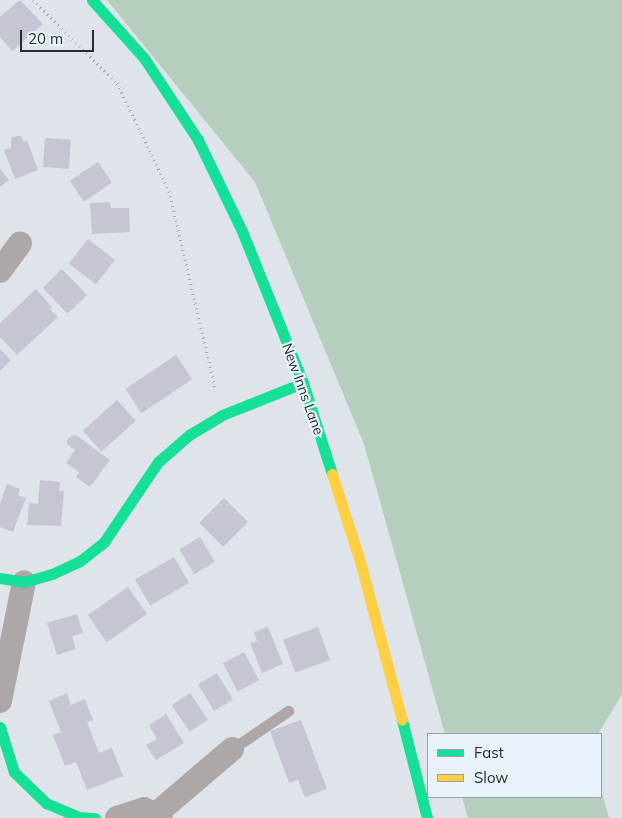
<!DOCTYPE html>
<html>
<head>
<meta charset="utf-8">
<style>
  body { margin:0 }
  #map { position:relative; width:622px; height:818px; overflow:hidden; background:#dee4e9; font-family:Mulish,sans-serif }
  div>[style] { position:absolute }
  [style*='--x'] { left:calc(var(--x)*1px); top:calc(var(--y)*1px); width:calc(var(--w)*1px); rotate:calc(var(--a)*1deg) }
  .green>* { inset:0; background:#b5cebe }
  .building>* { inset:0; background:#c5c6d2; transform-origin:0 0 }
  .path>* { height:3px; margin-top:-1.5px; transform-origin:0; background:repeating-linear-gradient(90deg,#aba8a9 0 1px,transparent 0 5px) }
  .lane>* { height:11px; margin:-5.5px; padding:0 5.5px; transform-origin:5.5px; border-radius:5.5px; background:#aea7a8 }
  .street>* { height:24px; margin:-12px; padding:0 12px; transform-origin:12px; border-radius:12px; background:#aea7a8 }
  .fast>* { height:11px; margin:-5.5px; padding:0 5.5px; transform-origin:5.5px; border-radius:5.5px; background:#16e098 }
  .slow>* { height:11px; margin:-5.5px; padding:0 5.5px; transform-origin:5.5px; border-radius:5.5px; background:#ffcf43 }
  span { translate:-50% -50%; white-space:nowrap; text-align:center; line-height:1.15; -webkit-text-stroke:4.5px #e7f2fa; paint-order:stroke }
  .street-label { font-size:14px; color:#272b2e }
  .legend { position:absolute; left:427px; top:733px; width:175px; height:65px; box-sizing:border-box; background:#e7f2fa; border:1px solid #9aa2a8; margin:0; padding:6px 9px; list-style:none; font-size:15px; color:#272b2e }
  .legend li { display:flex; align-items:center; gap:10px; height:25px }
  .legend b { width:25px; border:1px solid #9aa2a8 }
  .scale { position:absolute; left:20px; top:30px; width:74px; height:22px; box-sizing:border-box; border:2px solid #272b2e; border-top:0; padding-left:6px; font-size:15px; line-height:18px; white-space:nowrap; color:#272b2e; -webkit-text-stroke:4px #e7f2fa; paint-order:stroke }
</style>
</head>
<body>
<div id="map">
  <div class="green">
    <i style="clip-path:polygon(107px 0,622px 0,622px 694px,598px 734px,445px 734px,364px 444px,255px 182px)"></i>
    <i style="clip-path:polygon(601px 790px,609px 818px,468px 818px,462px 797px,601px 797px)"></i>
  </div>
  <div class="building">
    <i style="clip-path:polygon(20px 0,43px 24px,12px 51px,0 37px,0 17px)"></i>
    <i style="clip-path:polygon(16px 136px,21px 136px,24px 142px,27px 140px,38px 170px,15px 179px,4px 150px,11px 148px,11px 138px)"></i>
    <i style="left:45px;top:138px;width:26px;height:29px;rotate:4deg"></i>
    <i style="left:98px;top:162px;width:25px;height:34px;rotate:56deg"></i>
    <i style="clip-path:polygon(0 169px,9px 180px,0 187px)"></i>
    <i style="clip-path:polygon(110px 202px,111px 208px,129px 208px,130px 232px,92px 234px,90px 203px)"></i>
    <i style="left:88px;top:239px;width:34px;height:31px;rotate:38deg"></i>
    <i style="left:62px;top:269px;width:36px;height:27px;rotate:46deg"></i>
    <i style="clip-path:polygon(36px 289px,52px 307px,50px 309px,58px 317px,17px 355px,0 337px,0 323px)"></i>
    <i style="clip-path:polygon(0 349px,11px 360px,0 371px)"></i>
    <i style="left:176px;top:355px;width:29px;height:61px;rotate:56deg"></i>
    <i style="left:117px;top:400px;width:28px;height:46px;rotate:48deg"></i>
    <i style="clip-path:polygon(76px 435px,110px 460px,90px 487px,76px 477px,79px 472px,66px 463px,75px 450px,67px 444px,67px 440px,71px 436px)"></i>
    <i style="clip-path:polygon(40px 480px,60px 482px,59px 491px,64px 491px,61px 526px,27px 525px,29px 503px,38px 504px)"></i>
    <i style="clip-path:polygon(7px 484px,20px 489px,18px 495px,26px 498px,13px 532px,0 527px,0 504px)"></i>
    <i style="left:224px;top:498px;width:34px;height:35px;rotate:45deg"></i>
    <i style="left:200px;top:537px;width:29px;height:24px;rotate:59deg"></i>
    <i style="left:174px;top:557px;width:30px;height:45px;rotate:60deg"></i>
    <i style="left:128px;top:587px;width:33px;height:49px;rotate:55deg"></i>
    <i style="clip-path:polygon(77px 614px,83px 633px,72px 636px,76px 649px,57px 655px,47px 623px)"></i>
    <i style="clip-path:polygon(268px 627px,283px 664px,262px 673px,250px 643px,257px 641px,254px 632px)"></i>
    <i style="left:318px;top:627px;width:35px;height:37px;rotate:70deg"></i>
    <i style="left:244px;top:652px;width:32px;height:24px;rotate:62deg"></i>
    <i style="left:217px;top:673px;width:31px;height:22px;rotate:59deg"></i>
    <i style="clip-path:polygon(67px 693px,71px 705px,85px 699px,93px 720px,87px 722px,99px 753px,112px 748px,123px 776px,87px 790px,76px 762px,65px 766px,53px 735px,61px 732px,49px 701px)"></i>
    <i style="left:190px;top:693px;width:32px;height:22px;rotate:56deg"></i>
    <i style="clip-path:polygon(166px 714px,184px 743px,156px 760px,146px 745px,157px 739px,149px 725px)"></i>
    <i style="clip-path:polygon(301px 720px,327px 789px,305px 797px,298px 780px,289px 783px,270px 731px)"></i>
  </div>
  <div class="path">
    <i style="--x:33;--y:0;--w:118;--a:44.7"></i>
    <i style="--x:117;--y:83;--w:120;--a:64.3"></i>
    <i style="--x:169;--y:191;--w:205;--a:76.8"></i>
  </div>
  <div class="lane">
    <i style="--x:232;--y:749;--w:68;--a:-34.2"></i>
  </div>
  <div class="street">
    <i style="--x:0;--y:271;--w:34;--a:-54"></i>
    <i style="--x:0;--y:701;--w:121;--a:-78.6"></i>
    <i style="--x:156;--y:814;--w:100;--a:-40.5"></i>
    <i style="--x:117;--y:818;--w:28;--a:-18"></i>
    <i style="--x:144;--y:809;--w:19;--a:28"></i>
  </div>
  <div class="fast">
    <i style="--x:92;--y:0;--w:78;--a:48.1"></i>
    <i style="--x:144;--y:58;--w:98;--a:56.6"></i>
    <i style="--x:198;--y:140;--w:101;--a:64.2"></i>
    <i style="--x:242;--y:231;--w:164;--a:68.1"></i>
    <i style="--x:303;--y:383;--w:96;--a:72.3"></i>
    <i style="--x:0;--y:578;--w:24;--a:9"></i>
    <i style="--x:24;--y:582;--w:29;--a:-16"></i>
    <i style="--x:52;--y:574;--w:31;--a:-25"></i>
    <i style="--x:80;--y:561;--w:31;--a:-38"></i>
    <i style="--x:104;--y:542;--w:97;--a:-56"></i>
    <i style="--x:158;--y:462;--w:41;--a:-41.1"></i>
    <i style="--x:189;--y:435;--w:39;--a:-31"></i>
    <i style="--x:222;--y:415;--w:87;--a:-21.6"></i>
    <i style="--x:402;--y:720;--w:101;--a:75.7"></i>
    <i style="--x:0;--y:727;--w:47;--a:72.7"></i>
    <i style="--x:14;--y:772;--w:45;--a:44.1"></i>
    <i style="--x:46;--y:803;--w:36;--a:23"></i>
    <i style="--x:79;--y:817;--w:16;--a:4"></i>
  </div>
  <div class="slow">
    <i style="--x:332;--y:474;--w:91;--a:72.2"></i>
    <i style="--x:360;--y:561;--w:164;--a:75.2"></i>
  </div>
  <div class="street-label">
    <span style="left:303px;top:389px;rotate:70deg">New Inns Lane</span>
  </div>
  <ul class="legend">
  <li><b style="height:6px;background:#16e098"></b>Fast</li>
  <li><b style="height:6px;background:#ffcf43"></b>Slow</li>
  </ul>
  <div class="scale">20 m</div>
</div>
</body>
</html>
